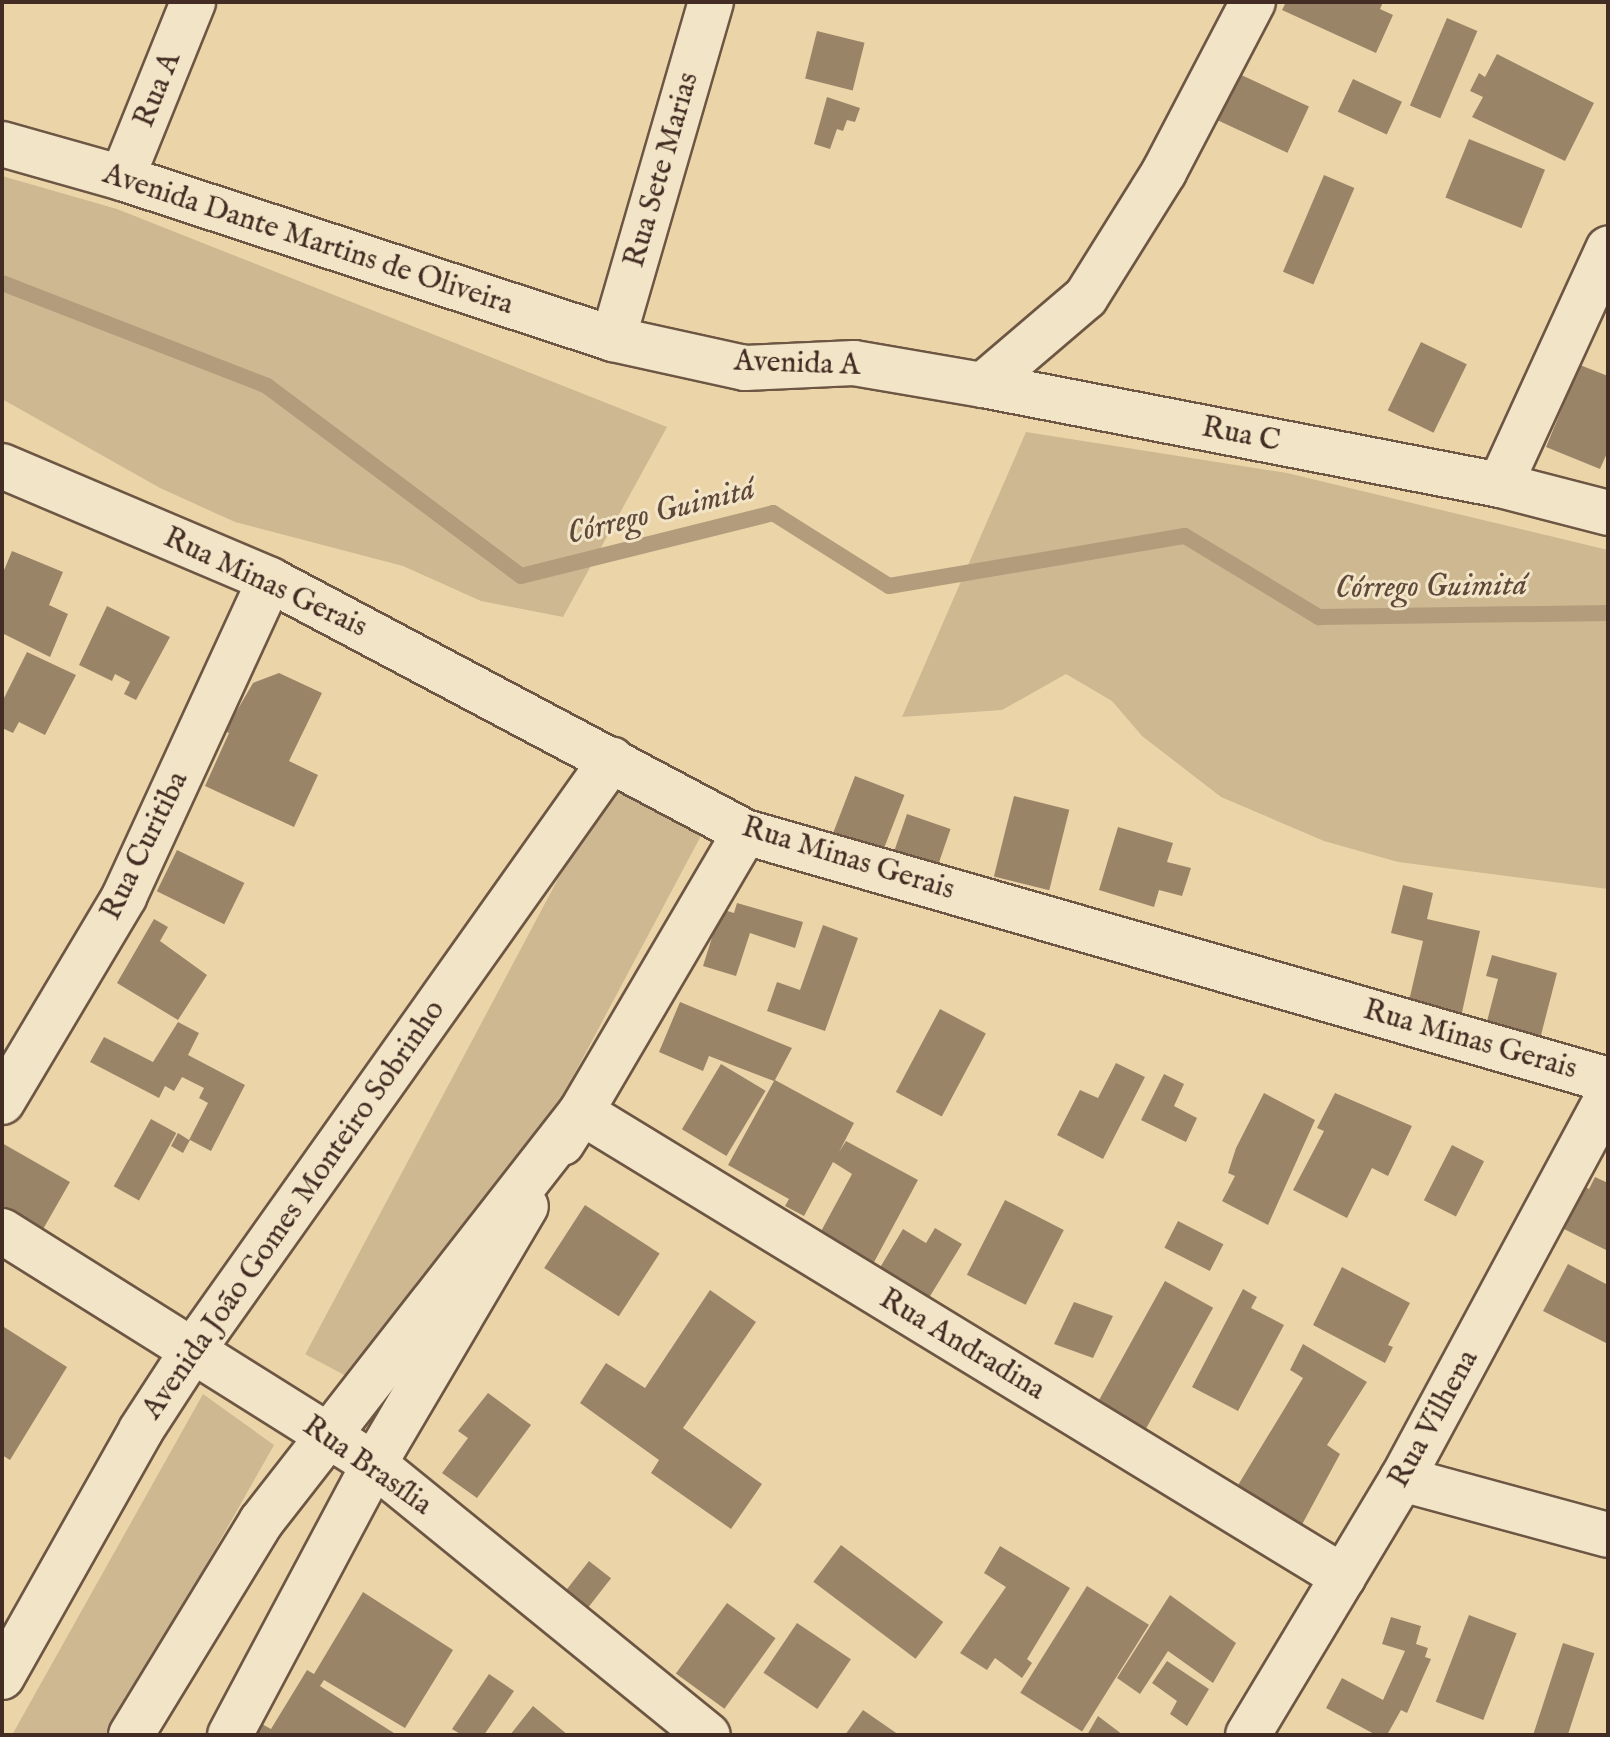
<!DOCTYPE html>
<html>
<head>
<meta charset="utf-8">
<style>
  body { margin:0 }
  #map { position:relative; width:1610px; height:1737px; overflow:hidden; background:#ebd5a8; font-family:"IM FELL English",serif }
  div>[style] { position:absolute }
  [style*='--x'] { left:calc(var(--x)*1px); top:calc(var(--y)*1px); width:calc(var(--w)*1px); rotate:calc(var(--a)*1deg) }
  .green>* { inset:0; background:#ceb891; transform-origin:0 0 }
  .stream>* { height:16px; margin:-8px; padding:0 8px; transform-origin:8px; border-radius:8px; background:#b29c7b }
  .building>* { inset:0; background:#9a8468; transform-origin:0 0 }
  .roads { filter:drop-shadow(2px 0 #6d5644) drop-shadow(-2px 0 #6d5644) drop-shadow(0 2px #6d5644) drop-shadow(0 -2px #6d5644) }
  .minor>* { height:44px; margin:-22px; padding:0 22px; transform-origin:22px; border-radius:22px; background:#f2e4c6 }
  .tertiary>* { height:44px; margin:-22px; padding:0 22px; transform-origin:22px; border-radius:22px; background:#f2e4c6 }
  span { translate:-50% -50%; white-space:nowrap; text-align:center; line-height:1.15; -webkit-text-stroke:6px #f2e4c6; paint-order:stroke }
  .street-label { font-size:30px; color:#432c23 }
  .water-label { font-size:32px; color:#5f4839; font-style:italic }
  .frame { position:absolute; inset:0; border:4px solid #432c23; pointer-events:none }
</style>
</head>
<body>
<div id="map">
  <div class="green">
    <i style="clip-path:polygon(2px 176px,117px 209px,667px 427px,563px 617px,481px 601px,403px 566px,235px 522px,160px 488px,2px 399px)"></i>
    <i style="clip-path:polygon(1026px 432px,1287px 473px,1608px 550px,1608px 889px,1398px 862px,1324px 841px,1221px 797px,1142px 736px,1112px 701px,1066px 674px,1002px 710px,902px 717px)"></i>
    <i style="left:609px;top:783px;width:106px;height:647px;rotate:28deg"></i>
    <i style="clip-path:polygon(203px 1394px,274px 1445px,110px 1735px,12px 1735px)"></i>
  </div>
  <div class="stream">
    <i style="--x:2;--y:283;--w:284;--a:21.2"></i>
    <i style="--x:267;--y:386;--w:317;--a:36.8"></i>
    <i style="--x:521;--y:576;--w:260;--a:-14"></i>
    <i style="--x:773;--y:513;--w:137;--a:32.2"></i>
    <i style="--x:889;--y:586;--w:300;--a:-9.6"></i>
    <i style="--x:1185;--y:536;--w:157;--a:31.2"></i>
    <i style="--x:1319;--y:617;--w:289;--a:-0.8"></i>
  </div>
  <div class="building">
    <i style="clip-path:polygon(1286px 2px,1383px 2px,1380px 9px,1393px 15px,1376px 53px,1282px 10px)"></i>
    <i style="left:1447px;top:18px;width:33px;height:95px;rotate:23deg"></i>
    <i style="left:817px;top:31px;width:49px;height:49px;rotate:14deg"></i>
    <i style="clip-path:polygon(1497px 54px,1594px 103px,1565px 161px,1472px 117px,1483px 97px,1470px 91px,1479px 73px,1485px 77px)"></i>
    <i style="left:1222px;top:66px;width:96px;height:51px;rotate:25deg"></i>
    <i style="left:1353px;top:79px;width:54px;height:36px;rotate:25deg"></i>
    <i style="clip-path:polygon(827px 97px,860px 108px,855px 122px,847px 120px,843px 131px,837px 129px,830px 149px,814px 144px)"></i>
    <i style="left:1469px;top:139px;width:82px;height:63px;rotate:22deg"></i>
    <i style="left:1324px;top:175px;width:33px;height:105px;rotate:23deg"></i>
    <i style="left:1421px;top:342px;width:51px;height:76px;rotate:26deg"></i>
    <i style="clip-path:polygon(1580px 365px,1608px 376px,1608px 451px,1600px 469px,1546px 447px)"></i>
    <i style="clip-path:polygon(12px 551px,63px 572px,49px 605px,68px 614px,50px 657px,2px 633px,2px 575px)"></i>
    <i style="clip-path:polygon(107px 606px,170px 637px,136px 700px,124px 694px,130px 682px,115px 674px,112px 681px,79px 665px)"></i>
    <i style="clip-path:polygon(27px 652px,76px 675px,45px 735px,19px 722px,13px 733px,2px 728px,2px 702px)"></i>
    <i style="clip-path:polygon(279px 673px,322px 693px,289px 761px,318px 775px,294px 827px,205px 786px,229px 733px,225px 731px,253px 683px)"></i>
    <i style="left:855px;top:776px;width:53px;height:67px;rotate:21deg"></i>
    <i style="left:1014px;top:796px;width:57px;height:83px;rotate:14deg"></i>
    <i style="left:907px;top:814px;width:46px;height:46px;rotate:19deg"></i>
    <i style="clip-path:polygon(1118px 827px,1173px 843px,1167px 862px,1191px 868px,1182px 896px,1159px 890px,1154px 907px,1099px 890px)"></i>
    <i style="left:177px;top:850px;width:75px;height:46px;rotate:26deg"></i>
    <i style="clip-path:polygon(1403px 885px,1433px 893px,1427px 919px,1480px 931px,1461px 1017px,1408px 1005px,1423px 941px,1391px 933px)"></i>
    <i style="clip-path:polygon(737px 903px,803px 922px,795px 948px,750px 933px,736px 976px,703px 966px,721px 909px,734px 913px)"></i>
    <i style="clip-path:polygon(154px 919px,168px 927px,160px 941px,207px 975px,178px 1020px,117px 983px)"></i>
    <i style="clip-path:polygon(823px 925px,858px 938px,825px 1031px,767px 1011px,777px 982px,800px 990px)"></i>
    <i style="clip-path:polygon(1492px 955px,1557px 973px,1540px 1039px,1486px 1025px,1498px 979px,1486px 976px)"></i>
    <i style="clip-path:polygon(680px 1002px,792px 1048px,775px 1080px,854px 1123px,839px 1152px,846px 1141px,918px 1180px,865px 1279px,812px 1248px,852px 1174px,833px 1162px,804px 1216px,785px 1206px,789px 1199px,728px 1165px,774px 1081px,709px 1056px,703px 1071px,659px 1052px)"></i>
    <i style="left:940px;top:1009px;width:52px;height:94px;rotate:28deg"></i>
    <i style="clip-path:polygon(178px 1022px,199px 1033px,188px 1055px,245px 1085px,211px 1151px,190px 1140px,183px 1153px,171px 1146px,178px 1133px,189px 1140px,208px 1103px,199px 1098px,204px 1088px,182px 1077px,174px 1091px,165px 1086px,159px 1098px,90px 1062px,104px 1037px,153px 1062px)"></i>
    <i style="clip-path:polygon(1116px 1063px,1145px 1077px,1103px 1159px,1057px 1135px,1080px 1090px,1098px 1098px)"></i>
    <i style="left:721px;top:1064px;width:52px;height:76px;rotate:31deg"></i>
    <i style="clip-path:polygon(1164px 1074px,1184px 1084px,1174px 1106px,1197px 1118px,1186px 1142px,1141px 1120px)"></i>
    <i style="clip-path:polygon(1264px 1093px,1315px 1120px,1268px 1225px,1222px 1201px,1235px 1176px,1228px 1173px,1236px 1148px)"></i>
    <i style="clip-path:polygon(1335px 1093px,1412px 1126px,1388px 1176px,1372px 1168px,1347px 1218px,1293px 1190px,1324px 1131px,1317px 1128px)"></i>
    <i style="left:151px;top:1119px;width:29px;height:77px;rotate:29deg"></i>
    <i style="clip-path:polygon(2px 1143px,70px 1182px,42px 1231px,2px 1209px)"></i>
    <i style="left:1452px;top:1145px;width:36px;height:62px;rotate:27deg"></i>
    <i style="clip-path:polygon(1595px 1177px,1608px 1183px,1608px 1251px,1556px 1225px,1578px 1183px,1589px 1189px)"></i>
    <i style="left:1005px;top:1200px;width:66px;height:84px;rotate:27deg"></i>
    <i style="left:585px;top:1205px;width:89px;height:75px;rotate:33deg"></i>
    <i style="left:1178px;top:1221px;width:51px;height:30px;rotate:27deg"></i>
    <i style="clip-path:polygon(935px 1228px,962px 1244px,927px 1301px,878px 1271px,903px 1229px,926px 1243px)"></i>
    <i style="clip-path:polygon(1568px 1264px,1608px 1285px,1608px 1344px,1543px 1311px)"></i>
    <i style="clip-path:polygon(1342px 1267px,1410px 1303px,1388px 1345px,1393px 1347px,1385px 1363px,1313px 1325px)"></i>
    <i style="left:1165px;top:1281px;width:55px;height:138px;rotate:29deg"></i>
    <i style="clip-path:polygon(1243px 1289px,1257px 1297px,1251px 1308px,1284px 1325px,1238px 1411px,1192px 1387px)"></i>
    <i style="clip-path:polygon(710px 1290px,756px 1322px,683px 1428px,762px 1484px,731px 1529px,651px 1473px,659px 1460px,580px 1403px,606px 1363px,645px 1388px)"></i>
    <i style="clip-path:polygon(1074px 1302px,1113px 1316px,1093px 1358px,1054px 1344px)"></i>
    <i style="clip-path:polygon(4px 1327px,67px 1367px,10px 1460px,2px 1455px)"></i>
    <i style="clip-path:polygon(1303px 1344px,1367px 1382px,1327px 1445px,1340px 1454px,1298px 1532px,1229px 1500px,1303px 1378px,1290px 1370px)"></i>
    <i style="clip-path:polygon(488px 1393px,531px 1425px,477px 1498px,442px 1473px,468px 1438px,458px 1431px)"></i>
    <i style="left:841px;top:1545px;width:128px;height:46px;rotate:37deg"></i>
    <i style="clip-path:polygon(1000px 1546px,1070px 1588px,1027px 1659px,1032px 1663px,1022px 1678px,995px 1658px,987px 1670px,960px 1653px,1006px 1587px,984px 1573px)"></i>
    <i style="left:589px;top:1561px;width:28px;height:41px;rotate:38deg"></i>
    <i style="left:1087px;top:1586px;width:73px;height:126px;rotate:32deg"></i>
    <i style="clip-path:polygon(363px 1592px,453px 1650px,405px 1728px,324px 1680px,320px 1686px,397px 1735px,253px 1735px,260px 1723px,271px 1729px,307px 1670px,314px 1674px)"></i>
    <i style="clip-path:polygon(1170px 1595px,1236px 1643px,1213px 1683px,1168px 1651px,1140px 1694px,1117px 1678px)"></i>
    <i style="left:727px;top:1603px;width:60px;height:87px;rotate:36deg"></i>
    <i style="left:1469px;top:1615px;width:51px;height:93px;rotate:21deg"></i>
    <i style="clip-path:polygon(1391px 1617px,1421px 1626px,1416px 1644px,1428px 1648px,1425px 1657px,1431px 1659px,1407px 1713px,1401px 1710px,1387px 1735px,1376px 1735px,1326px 1708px,1342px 1678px,1383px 1700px,1405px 1651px,1382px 1644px)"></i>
    <i style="left:797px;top:1623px;width:65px;height:60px;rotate:34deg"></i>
    <i style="left:1563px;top:1643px;width:33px;height:96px;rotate:18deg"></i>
    <i style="clip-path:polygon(1167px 1661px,1209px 1689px,1187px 1726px,1170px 1714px,1177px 1701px,1152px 1683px)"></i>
    <i style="clip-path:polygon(489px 1674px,514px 1691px,484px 1735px,462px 1735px,452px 1729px)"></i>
    <i style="clip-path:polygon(533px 1706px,568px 1735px,510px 1735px)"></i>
    <i style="clip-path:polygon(863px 1710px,899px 1735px,845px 1735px)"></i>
    <i style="clip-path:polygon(1098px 1716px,1123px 1735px,1087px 1735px)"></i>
  </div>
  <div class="roads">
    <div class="minor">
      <i style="--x:2;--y:144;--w:125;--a:15.8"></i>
      <i style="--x:122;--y:178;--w:517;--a:18.15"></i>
      <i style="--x:613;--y:339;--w:135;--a:12.4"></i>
      <i style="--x:745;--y:368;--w:109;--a:-2.6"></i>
      <i style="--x:854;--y:363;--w:131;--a:9.7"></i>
      <i style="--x:983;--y:385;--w:527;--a:10.95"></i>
      <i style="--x:1500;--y:485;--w:112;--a:14.5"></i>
      <i style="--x:122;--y:178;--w:190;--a:-68"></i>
      <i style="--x:613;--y:339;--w:351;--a:-73.8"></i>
      <i style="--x:983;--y:385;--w:135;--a:-40.5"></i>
      <i style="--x:1086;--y:297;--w:147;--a:-58"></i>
      <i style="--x:1164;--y:172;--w:192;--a:-62.4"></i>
      <i style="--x:2;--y:466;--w:291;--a:23"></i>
      <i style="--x:270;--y:580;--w:538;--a:27.95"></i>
      <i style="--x:745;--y:832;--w:898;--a:16.03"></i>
      <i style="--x:1500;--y:485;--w:260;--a:-65.4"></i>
      <i style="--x:2;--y:1102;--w:239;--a:-59.2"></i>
      <i style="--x:124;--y:897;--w:349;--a:-65.3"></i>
      <i style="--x:562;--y:1143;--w:36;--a:-58"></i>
      <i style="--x:581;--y:1112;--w:893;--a:31.39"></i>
      <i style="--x:1402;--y:1479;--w:213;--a:15.2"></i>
      <i style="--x:230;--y:1735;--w:307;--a:-62"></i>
      <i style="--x:374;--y:1464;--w:299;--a:-59.5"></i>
      <i style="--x:1248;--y:1735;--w:299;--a:-59"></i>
      <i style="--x:1402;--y:1479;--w:435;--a:-61.7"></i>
    </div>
    <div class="tertiary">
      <i style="--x:2;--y:1231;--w:439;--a:32.1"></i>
      <i style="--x:374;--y:1464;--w:430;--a:39.1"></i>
      <i style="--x:2;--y:1677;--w:283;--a:-60.6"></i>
      <i style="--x:141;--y:1430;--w:95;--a:-57"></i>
      <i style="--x:193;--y:1350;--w:724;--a:-54.66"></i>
      <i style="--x:131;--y:1735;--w:250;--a:-58.6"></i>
      <i style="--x:261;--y:1522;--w:520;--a:-52.03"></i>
      <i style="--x:581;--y:1112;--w:324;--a:-59.6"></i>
    </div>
  </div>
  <div class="street-label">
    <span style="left:158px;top:90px;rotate:-68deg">Rua A</span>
    <span style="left:662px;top:170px;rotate:-74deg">Rua Sete Marias</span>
    <span style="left:308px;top:240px;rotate:18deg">Avenida Dante Martins de Oliveira</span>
    <span style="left:797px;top:364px;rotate:2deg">Avenida A</span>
    <span style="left:1241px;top:435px;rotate:11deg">Rua C</span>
    <span style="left:265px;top:583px;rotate:25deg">Rua Minas Gerais</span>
    <span style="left:145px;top:846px;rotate:-64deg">Rua Curitiba</span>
    <span style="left:848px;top:859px;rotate:17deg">Rua Minas Gerais</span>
    <span style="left:1470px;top:1040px;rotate:16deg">Rua Minas Gerais</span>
    <span style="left:294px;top:1210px;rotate:-55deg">Avenida João Gomes Monteiro Sobrinho</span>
    <span style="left:962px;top:1345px;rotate:31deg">Rua Andradina</span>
    <span style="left:1434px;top:1419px;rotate:-61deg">Rua Vilhena</span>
    <span style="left:367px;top:1466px;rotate:35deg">Rua Brasília</span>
  </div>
  <div class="water-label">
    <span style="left:661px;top:513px;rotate:-14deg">Córrego Guimitá</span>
    <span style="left:1431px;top:588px;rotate:-1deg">Córrego Guimitá</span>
  </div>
  <div class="frame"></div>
</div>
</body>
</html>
